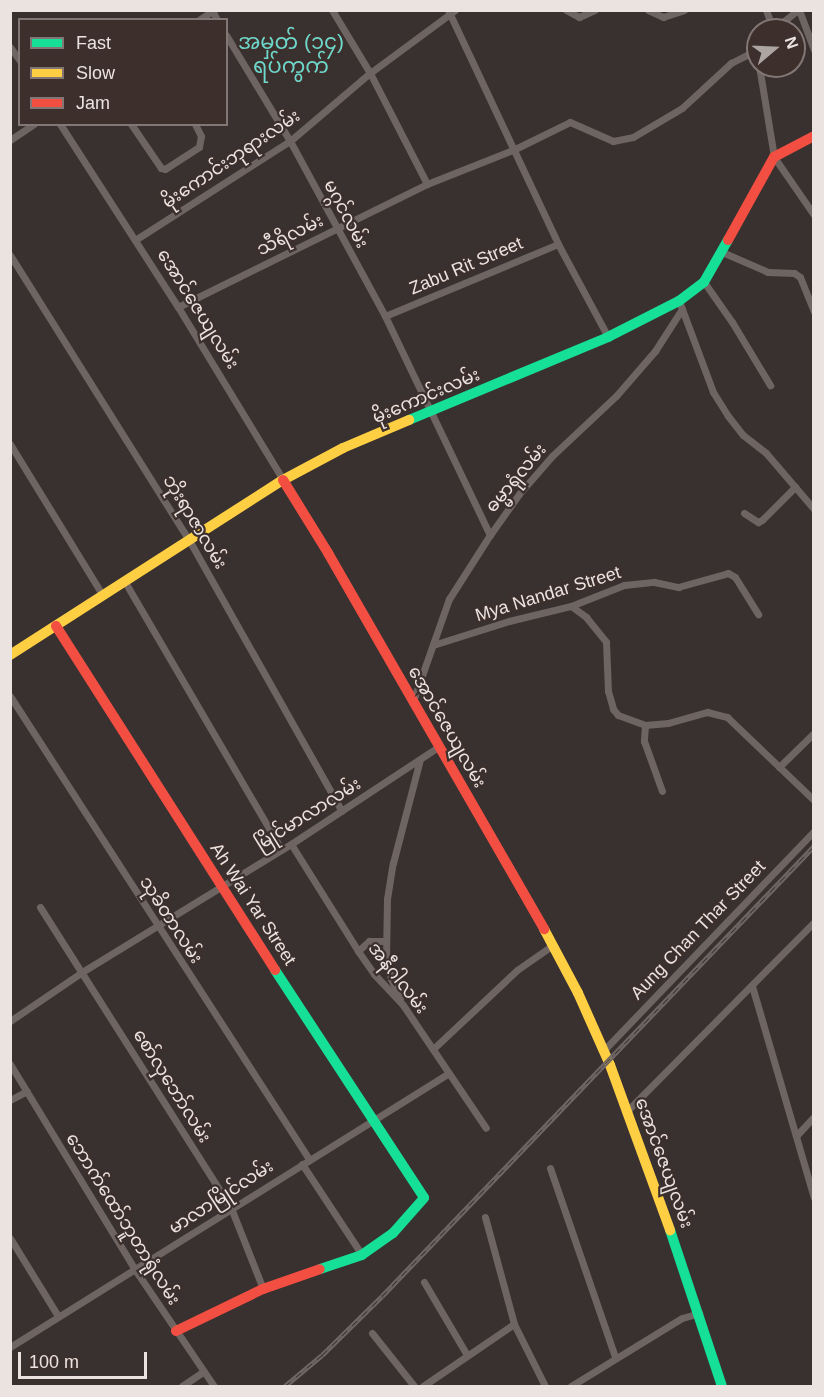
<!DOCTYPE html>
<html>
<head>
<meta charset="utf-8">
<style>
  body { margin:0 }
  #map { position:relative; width:824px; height:1397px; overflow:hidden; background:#383130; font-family:Helvetica,"Noto Sans Myanmar",sans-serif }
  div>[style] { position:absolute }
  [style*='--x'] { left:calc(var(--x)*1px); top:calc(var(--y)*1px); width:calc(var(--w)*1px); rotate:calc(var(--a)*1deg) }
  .street>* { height:7px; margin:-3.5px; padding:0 3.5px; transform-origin:3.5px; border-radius:3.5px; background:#6e6562 }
  .fast>* { height:10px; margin:-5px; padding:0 5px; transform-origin:5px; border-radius:5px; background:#16e098 }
  .slow>* { height:10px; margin:-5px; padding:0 5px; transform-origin:5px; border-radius:5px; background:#ffcf43 }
  .jam>* { height:10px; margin:-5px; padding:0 5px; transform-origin:5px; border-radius:5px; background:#f24e42 }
  .rail>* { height:4.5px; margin-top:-2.25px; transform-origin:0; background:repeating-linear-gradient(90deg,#3c2f2c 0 7px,#6e6766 0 14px); box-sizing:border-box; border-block:2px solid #6e6766 }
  span { translate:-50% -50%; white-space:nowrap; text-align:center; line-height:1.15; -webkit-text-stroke:4.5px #3c2f2c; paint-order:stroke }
  .street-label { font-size:18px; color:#ebe3e0 }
  .quarter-label { font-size:21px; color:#6ed7cb }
  .frame { position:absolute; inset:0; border:12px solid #ebe3e0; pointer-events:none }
  .legend { position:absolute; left:18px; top:18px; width:210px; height:108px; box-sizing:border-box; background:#3c2f2c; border:2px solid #827774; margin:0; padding:8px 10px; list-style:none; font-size:18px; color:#ebe3e0 }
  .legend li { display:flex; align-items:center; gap:12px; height:30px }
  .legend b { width:30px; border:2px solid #827774 }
  .north { position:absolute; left:746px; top:18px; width:60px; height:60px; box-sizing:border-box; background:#3c2f2c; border:2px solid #827774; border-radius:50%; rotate:71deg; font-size:16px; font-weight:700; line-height:24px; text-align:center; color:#ebe3e0 }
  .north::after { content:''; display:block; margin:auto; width:21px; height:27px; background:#aca5a2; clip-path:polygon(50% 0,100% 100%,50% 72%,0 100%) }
  .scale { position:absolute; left:18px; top:1352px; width:129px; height:27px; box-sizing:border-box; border:3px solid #ebe3e0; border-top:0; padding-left:8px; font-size:18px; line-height:21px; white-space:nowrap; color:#ebe3e0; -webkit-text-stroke:4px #3c2f2c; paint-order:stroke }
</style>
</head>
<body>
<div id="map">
  <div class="street">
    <i style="--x:212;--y:10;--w:11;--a:63"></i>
    <i style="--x:332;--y:10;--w:74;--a:58.9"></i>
    <i style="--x:370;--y:73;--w:125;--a:62.8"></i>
    <i style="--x:448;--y:10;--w:259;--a:64.8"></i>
    <i style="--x:558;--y:244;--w:106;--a:61.7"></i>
    <i style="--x:566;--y:10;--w:15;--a:28"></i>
    <i style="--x:579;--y:17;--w:17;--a:-24"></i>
    <i style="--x:648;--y:10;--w:17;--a:25"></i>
    <i style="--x:663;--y:17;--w:22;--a:-18"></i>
    <i style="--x:766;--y:10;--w:20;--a:70"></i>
    <i style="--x:799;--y:10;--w:43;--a:69.4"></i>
    <i style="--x:199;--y:20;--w:18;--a:-34"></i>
    <i style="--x:773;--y:30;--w:32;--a:-39"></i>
    <i style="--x:226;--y:35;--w:124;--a:58.9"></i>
    <i style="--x:290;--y:141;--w:199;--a:61.5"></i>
    <i style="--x:385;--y:316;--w:243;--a:64.4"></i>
    <i style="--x:10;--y:47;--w:17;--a:54"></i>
    <i style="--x:759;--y:66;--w:92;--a:80.6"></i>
    <i style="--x:774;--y:157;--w:70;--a:55.4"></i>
    <i style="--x:60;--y:124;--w:218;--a:57.2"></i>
    <i style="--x:178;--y:307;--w:202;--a:58.7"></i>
    <i style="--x:131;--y:124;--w:53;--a:55.7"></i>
    <i style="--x:161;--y:168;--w:4;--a:14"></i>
    <i style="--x:165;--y:169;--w:40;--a:-32.9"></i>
    <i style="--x:199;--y:147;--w:11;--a:-80"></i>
    <i style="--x:201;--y:136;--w:13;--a:-117"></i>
    <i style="--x:10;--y:140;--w:29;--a:-34"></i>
    <i style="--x:135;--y:240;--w:184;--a:-32.6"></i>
    <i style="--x:290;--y:141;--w:105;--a:-40.4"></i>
    <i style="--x:370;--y:73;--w:106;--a:-36.5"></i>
    <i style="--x:722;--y:252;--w:50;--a:23.5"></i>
    <i style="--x:768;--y:272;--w:26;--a:2"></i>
    <i style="--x:794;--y:273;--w:7;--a:34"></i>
    <i style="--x:800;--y:277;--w:38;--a:68"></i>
    <i style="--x:10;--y:255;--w:337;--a:57.9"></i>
    <i style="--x:189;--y:540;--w:311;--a:60.6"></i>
    <i style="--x:704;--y:282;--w:49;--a:55"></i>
    <i style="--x:732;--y:322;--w:74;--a:58.9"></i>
    <i style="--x:178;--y:307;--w:278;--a:-26.3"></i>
    <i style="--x:427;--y:184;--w:95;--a:-21.7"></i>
    <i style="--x:515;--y:149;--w:61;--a:-26.1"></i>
    <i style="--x:570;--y:122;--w:47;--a:23.8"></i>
    <i style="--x:613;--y:141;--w:20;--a:-11"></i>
    <i style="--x:633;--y:137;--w:57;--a:-30.6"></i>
    <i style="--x:682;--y:108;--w:67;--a:-42.6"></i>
    <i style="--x:731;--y:63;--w:29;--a:-27"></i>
    <i style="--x:682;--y:309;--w:89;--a:69.5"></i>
    <i style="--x:713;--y:392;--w:28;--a:58"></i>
    <i style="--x:728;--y:416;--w:24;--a:52"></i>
    <i style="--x:743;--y:435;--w:29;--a:38"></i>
    <i style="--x:766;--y:453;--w:74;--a:49.4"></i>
    <i style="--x:385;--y:316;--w:187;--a:-22.6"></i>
    <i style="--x:10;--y:444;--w:178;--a:58.5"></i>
    <i style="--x:744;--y:513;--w:17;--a:33"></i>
    <i style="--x:758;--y:522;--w:4;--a:-27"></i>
    <i style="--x:762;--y:520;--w:47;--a:-45"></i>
    <i style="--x:125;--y:582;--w:309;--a:59.7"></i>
    <i style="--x:571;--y:606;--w:19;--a:36"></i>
    <i style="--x:586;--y:617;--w:32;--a:51"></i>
    <i style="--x:606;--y:642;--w:49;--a:87.7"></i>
    <i style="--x:608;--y:691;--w:19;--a:74"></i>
    <i style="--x:613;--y:709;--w:8;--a:50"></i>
    <i style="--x:618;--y:715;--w:29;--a:20"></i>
    <i style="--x:645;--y:725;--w:23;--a:-5"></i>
    <i style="--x:668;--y:723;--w:41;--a:-15.8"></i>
    <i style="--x:707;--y:712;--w:21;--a:14"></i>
    <i style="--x:727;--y:717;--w:120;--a:43.7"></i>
    <i style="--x:433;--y:645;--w:80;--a:-17.5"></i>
    <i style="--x:509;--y:621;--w:64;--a:-13.6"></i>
    <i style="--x:571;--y:606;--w:57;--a:-21.6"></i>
    <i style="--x:624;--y:585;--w:30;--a:-6"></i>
    <i style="--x:654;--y:582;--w:25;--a:12"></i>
    <i style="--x:678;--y:587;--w:52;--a:-15.6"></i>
    <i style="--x:728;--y:573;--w:8;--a:30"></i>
    <i style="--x:735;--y:577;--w:44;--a:58.1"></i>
    <i style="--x:10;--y:696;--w:551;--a:57.15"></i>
    <i style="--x:413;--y:701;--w:108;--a:-70.6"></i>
    <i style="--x:449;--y:599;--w:76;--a:-57.4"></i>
    <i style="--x:490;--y:535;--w:50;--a:-54.7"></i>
    <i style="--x:519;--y:494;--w:50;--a:-49"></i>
    <i style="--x:552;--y:456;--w:88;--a:-43.2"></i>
    <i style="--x:616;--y:396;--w:60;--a:-49.1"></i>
    <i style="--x:655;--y:351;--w:50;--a:-57.3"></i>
    <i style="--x:682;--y:309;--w:9;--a:-111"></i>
    <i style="--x:645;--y:725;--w:16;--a:94"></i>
    <i style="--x:644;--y:741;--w:53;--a:70.2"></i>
    <i style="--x:779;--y:767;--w:49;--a:-44.2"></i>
    <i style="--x:291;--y:844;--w:126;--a:57.9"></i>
    <i style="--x:358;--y:951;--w:28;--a:55"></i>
    <i style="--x:374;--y:974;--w:42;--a:46.9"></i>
    <i style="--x:403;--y:1005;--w:148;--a:56"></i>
    <i style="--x:40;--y:907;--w:356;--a:57.6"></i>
    <i style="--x:231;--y:1208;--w:87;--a:68.4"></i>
    <i style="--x:358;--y:951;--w:15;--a:-42"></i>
    <i style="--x:369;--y:941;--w:15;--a:0"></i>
    <i style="--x:752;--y:986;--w:221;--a:73.7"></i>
    <i style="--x:400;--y:999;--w:22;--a:-114"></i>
    <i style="--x:391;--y:979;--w:23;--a:-103"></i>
    <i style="--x:386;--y:957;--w:58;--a:-89"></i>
    <i style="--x:387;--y:899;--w:36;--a:-81"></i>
    <i style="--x:393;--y:863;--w:107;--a:-75.4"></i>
    <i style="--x:10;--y:1021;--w:87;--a:-34.2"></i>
    <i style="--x:82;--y:972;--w:245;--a:-31.5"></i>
    <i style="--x:291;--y:844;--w:176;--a:-33.4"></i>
    <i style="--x:433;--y:1049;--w:115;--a:-43.2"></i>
    <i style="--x:517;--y:970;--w:44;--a:-34.8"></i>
    <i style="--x:604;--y:1050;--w:303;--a:-46.2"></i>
    <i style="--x:10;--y:1064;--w:242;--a:58.7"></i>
    <i style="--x:136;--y:1271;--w:139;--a:55.9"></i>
    <i style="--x:10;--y:1100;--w:19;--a:-28"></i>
    <i style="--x:628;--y:1110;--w:264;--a:-45.3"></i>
    <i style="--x:796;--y:1136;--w:26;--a:-47"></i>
    <i style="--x:302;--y:1164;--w:109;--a:56.6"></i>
    <i style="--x:550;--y:1168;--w:200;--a:71"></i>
    <i style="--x:485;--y:1217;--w:111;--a:74.8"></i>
    <i style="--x:514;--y:1324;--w:69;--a:63.4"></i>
    <i style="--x:10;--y:1238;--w:92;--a:58.4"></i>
    <i style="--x:424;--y:1282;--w:85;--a:59.5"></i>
    <i style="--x:372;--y:1333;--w:68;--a:51.6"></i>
    <i style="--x:10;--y:1347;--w:517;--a:-31.97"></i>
    <i style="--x:182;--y:1386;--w:25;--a:-34"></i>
    <i style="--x:423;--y:1386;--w:110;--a:-34.3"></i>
    <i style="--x:571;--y:1386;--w:130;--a:-31.5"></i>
    <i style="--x:682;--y:1318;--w:18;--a:-16"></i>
  </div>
  <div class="fast">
    <i style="--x:409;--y:420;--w:216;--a:-22.6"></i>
    <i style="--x:608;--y:337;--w:80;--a:-26.9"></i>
    <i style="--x:679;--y:301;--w:31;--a:-37"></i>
    <i style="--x:704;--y:282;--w:48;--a:-60.3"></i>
    <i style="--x:275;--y:970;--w:272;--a:56.8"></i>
    <i style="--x:424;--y:1198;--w:47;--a:131.5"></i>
    <i style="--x:393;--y:1233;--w:38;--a:145"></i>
    <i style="--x:362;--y:1255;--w:44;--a:161.6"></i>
    <i style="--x:670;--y:1230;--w:164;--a:71.6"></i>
  </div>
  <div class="slow">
    <i style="--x:10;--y:655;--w:324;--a:-32.7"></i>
    <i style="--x:283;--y:480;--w:68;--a:-28.1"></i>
    <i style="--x:343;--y:448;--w:72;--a:-23"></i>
    <i style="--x:544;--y:929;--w:72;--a:62"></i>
    <i style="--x:578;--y:993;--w:79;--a:66"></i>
    <i style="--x:610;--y:1065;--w:176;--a:70"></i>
  </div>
  <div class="jam">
    <i style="--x:728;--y:240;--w:95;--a:-61"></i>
    <i style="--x:774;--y:157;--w:45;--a:-27.7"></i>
    <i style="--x:283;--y:480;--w:86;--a:58.3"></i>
    <i style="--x:328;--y:553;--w:434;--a:60.1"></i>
    <i style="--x:56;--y:626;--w:408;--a:57.5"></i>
    <i style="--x:176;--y:1331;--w:97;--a:-25.8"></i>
    <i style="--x:263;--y:1289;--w:60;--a:-19.3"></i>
  </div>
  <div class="rail">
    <i style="--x:285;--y:1386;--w:48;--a:-40"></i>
    <i style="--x:322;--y:1355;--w:84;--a:-44.5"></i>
    <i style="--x:382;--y:1296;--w:624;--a:-46.17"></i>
  </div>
  <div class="street-label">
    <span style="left:231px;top:159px;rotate:-34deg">မိုးကောင်းဘုရားလမ်း</span>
    <span style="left:346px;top:214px;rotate:62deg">မဂ္ဂင်လမ်း</span>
    <span style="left:290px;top:235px;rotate:-26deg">သီရိလမ်း</span>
    <span style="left:466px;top:266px;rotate:-23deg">Zabu Rit Street</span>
    <span style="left:198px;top:309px;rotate:58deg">အောင်ဇေယျလမ်း</span>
    <span style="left:426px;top:396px;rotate:-23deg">မိုးကောင်းလမ်း</span>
    <span style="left:516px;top:478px;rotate:-50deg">ဓမ္မာရုံလမ်း</span>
    <span style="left:195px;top:522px;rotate:59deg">ဘိုးရာဇာလမ်း</span>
    <span style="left:548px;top:594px;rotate:-17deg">Mya Nandar Street</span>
    <span style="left:447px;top:727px;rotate:60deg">အောင်ဇေယျလမ်း</span>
    <span style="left:308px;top:814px;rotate:-32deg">မြိုင်မာလာလမ်း</span>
    <span style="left:253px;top:904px;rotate:57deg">Ah Wai Yar Street</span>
    <span style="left:171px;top:920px;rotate:57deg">သုခိတာလမ်း</span>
    <span style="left:698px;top:930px;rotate:-46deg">Aung Chan Thar Street</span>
    <span style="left:398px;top:978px;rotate:52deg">အနီဂါလမ်း</span>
    <span style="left:172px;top:1086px;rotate:58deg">စော်လှဘော်လမ်း</span>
    <span style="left:664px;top:1163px;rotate:70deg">အောင်ဇေယျလမ်း</span>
    <span style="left:221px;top:1197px;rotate:-33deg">မာလာမြိုင်လမ်း</span>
    <span style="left:123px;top:1219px;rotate:58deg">ဘောက်ထော်ဘူတာရုံလမ်း</span>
  </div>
  <div class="quarter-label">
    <span style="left:291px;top:54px">အမှတ် (၁၄)<br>ရပ်ကွက်</span>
  </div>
  <div class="frame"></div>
  <ul class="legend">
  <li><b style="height:8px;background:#16e098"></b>Fast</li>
  <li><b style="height:8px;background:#ffcf43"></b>Slow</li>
  <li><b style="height:8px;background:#f24e42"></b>Jam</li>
  </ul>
  <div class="north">N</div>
  <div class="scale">100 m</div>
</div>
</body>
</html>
